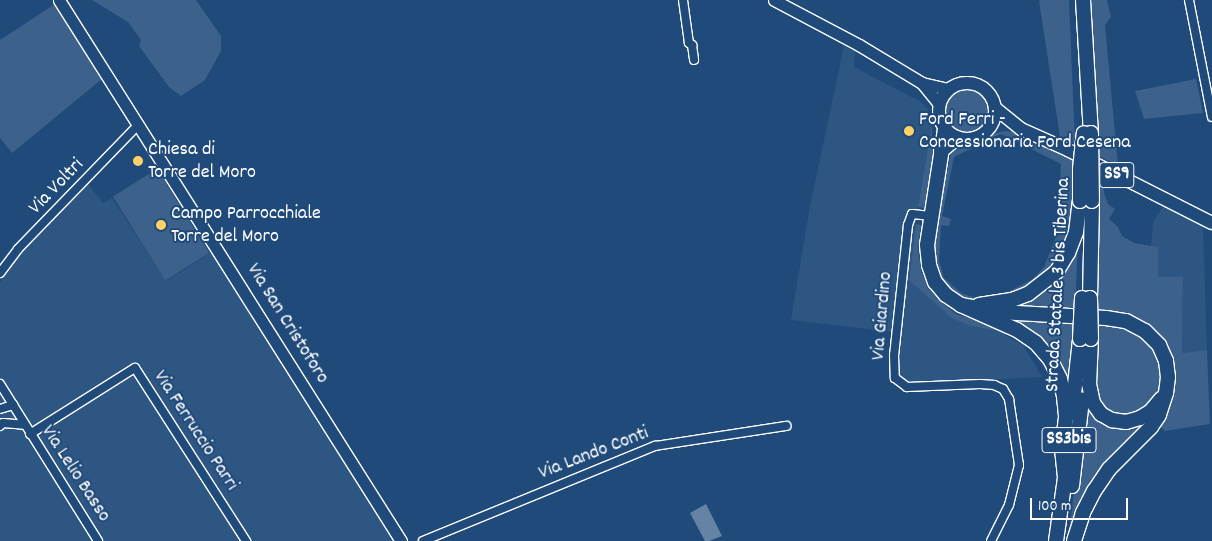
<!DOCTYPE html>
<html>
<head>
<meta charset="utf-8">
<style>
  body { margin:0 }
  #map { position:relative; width:1212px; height:541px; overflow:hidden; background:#1f4a7a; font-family:Dekko,sans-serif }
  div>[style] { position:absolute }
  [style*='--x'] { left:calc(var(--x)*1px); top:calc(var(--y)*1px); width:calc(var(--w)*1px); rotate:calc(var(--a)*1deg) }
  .built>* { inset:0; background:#2e5683 }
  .green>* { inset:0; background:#3c618b; transform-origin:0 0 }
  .round { border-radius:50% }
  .water>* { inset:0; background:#6583a4 }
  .roads { filter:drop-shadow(1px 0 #fff) drop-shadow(-1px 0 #fff) drop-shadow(0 1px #fff) drop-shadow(0 -1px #fff) }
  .street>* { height:8px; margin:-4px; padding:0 4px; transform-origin:4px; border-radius:4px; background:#1f4a7a }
  .secondary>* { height:11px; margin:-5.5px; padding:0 5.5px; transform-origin:5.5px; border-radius:5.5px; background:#1f4a7a }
  .primary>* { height:12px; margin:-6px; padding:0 6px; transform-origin:6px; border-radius:6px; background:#1f4a7a }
  .primary>.ring { margin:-6px; padding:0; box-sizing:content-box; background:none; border:12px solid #1f4a7a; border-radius:50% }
  .highway>* { height:14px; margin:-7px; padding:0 7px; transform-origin:7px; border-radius:7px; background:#1f4a7a }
  .bridges { filter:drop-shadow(1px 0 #fff) drop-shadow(-1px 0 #fff) drop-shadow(0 1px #fff) drop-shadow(0 -1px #fff) }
  .highway-bridge>* { height:14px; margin:-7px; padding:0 7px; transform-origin:7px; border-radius:7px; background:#1f4a7a }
  .dots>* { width:14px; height:14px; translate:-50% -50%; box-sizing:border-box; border:2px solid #1f4a7a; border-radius:50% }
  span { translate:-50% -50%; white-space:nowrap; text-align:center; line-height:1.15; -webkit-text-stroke:4px #1f4a7a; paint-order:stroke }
  .shield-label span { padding:1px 4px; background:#1f4a7a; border:1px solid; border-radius:4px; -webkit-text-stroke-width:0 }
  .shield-label { font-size:19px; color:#fff; font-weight:700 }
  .poi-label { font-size:20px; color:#fff }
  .left { translate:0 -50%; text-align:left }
  .street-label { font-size:20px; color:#fff }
  .scale { position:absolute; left:1030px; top:498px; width:98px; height:22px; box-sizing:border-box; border:2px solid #fff; border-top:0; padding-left:6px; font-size:15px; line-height:18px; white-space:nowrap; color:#fff; -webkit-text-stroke:4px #1f4a7a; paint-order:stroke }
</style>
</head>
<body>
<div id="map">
  <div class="built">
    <i style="clip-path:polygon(844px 46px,855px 51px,854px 67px,921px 102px,928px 109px,932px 123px,918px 207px,909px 280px,970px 326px,998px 331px,1023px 345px,1042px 377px,908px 384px,899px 374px,898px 355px,902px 333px,791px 320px,810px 206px)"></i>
    <i style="clip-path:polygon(87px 183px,103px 203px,112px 198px,166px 281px,214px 251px,400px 541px,0 541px,0 283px,11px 263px)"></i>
    <i style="clip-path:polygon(1164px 205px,1203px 226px,1207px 350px,1182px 353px,1183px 277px,1158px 277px,1158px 248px,1151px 246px,1153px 222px)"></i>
  </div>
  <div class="green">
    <i style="clip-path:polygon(92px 0,196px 0,221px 36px,221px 51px,205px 80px,181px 96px,169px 87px,139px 46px,141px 40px,128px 22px)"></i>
    <i style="clip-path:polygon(1041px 0,1069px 0,1075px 143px,1060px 137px,1039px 1px)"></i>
    <i style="clip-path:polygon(1087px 0,1107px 0,1111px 17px,1105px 25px,1118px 165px,1098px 156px)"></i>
    <i style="clip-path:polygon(55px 4px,102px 79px,12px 153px,0 138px,0 40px)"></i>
    <i style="clip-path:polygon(1196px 79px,1203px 113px,1144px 119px,1135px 91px)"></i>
    <i class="round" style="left:945px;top:90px;width:44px;height:44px"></i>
    <i style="clip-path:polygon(932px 123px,932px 146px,937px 148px,924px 208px,918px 207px)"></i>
    <i style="clip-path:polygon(evenodd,1004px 131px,1019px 132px,1075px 159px,1074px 203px,1070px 237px,1067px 247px,1055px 268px,1043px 281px,1026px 292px,1011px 298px,974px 301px,961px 298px,946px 286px,938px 273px,933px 258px,936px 223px,951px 153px,961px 147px,978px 142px,992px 134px,1004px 131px,1001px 134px,1061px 164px,1057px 234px,1044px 267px,1033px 279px,996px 298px,976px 298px,961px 293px,944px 278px,939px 261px,941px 225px,949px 226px,951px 219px,942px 216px,954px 157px,1001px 134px)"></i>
    <i style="left:157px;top:169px;width:99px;height:52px;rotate:58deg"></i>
    <i style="clip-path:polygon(1096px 173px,1103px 176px,1104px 193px,1108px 204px,1115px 209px,1109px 219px,1118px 227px,1122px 236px,1134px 243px,1158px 247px,1158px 277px,1183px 277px,1182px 353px,1207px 350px,1210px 424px,1165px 431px,1158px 424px,1168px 409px,1174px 391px,1172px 368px,1162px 344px,1096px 312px)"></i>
    <i style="clip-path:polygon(916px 224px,921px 225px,918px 249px,921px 270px,928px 288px,941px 302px,956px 314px,1007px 330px,1005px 335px,998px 331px,970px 326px,952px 318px,909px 280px)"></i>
    <i style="clip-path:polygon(1078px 239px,1075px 313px,1010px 306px,1024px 301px)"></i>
    <i style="clip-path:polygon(994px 318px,1074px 322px,1068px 405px,1057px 368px)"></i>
    <i style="clip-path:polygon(1095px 324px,1124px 327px,1143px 337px,1155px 350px,1160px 364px,1162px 379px,1159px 395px,1138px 415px,1114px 416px,1095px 400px)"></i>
    <i style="clip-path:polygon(1085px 395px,1097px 417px,1153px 415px,1069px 534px)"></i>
  </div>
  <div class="water">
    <i style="clip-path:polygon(706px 504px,722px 536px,709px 541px,705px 541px,690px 513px)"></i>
  </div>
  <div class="roads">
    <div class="street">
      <i style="--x:683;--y:0;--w:43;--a:82.1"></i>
      <i style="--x:689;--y:43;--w:4;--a:34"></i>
      <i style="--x:692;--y:45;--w:15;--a:82"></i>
      <i style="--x:1189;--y:0;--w:119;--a:78.9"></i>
      <i style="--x:931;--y:216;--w:19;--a:-174"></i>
      <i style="--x:912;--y:214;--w:12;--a:110"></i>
      <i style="--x:908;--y:225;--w:131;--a:96.1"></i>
      <i style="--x:894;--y:355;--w:23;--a:88"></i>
      <i style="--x:895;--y:378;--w:15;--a:37"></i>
      <i style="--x:907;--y:387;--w:73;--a:-2.4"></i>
      <i style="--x:980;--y:384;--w:14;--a:4"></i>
      <i style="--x:994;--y:385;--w:10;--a:24"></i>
      <i style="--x:1003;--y:389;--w:12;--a:59"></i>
      <i style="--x:1009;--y:399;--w:67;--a:81.4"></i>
      <i style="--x:1019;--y:465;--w:41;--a:104"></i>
      <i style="--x:1009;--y:505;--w:40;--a:116.6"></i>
      <i style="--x:0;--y:273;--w:30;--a:-53"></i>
      <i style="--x:18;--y:249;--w:174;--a:-45.9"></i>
      <i style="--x:0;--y:384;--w:185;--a:58"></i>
      <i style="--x:0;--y:409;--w:14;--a:-17"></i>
      <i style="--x:0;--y:426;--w:4;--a:-45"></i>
      <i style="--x:3;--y:423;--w:21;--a:5"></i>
      <i style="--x:30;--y:434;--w:124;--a:-32.2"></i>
      <i style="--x:135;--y:368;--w:206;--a:57.3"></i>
      <i style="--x:423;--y:541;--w:251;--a:-22.3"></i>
      <i style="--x:655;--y:446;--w:133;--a:-8.7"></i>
    </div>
    <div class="secondary">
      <i style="--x:59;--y:0;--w:640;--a:57.7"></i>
      <i style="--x:774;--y:0;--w:96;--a:27.9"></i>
      <i style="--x:859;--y:45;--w:74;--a:31.1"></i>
      <i style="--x:922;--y:83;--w:27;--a:13"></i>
      <i style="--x:922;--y:83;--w:27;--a:51"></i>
    </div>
    <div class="primary">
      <i class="ring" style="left:939px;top:83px;width:44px;height:44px"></i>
      <i style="--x:995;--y:108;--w:33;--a:39"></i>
      <i style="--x:1021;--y:129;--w:51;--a:24.1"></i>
      <i style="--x:1068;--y:150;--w:161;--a:26.9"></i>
    </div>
    <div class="highway">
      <i style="--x:1083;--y:0;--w:133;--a:86.6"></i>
      <i style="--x:945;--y:129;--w:117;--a:98.8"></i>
      <i style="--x:927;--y:245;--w:20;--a:84"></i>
      <i style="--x:929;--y:265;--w:18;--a:71"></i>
      <i style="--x:935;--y:282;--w:17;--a:50"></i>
      <i style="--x:946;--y:295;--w:18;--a:34"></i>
      <i style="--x:961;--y:305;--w:61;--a:24.1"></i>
      <i style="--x:1017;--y:330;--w:23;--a:34"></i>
      <i style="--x:1036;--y:343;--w:21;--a:49"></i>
      <i style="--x:1050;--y:359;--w:22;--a:63"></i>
      <i style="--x:1060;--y:379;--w:18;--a:77"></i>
      <i style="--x:1064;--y:397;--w:20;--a:84"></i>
      <i style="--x:1066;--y:417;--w:32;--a:97"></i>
      <i style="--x:1062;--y:449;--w:31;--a:84"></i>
      <i style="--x:941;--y:151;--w:20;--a:-41"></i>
      <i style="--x:1090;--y:298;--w:97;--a:-88.8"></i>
      <i style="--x:961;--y:305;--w:39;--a:10"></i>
      <i style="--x:999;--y:312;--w:107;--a:3.2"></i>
      <i style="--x:1106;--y:318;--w:20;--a:9"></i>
      <i style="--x:1126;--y:321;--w:21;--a:28"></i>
      <i style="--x:1145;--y:331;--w:20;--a:45"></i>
      <i style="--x:1159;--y:345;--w:17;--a:66"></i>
      <i style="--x:1166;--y:361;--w:16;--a:83"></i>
      <i style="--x:1168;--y:377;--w:16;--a:97"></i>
      <i style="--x:1166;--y:393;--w:23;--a:108"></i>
      <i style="--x:1159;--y:415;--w:14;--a:124"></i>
      <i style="--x:1151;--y:427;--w:59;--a:135"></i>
      <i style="--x:1109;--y:469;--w:27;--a:124"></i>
      <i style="--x:1094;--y:491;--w:25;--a:117"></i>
      <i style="--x:1083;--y:513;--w:29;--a:108"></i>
      <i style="--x:979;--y:305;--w:33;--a:-9"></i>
      <i style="--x:1012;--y:300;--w:17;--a:-21"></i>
      <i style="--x:1028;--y:294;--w:37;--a:-38"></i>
      <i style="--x:1057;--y:271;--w:21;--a:-59"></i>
      <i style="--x:1068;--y:253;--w:22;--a:-69"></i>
      <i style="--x:1076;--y:232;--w:31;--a:-83"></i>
      <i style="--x:1091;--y:339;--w:45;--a:92.5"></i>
      <i style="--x:1089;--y:384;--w:19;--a:78"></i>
      <i style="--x:1093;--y:403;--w:14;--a:54"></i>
      <i style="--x:1101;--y:414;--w:13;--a:29"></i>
      <i style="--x:1112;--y:420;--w:14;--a:8"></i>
      <i style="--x:1126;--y:422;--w:15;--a:-16"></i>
      <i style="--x:1140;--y:418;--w:13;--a:-32"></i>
      <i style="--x:1151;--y:411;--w:16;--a:-50"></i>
      <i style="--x:1072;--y:412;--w:73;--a:-83.7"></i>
      <i style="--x:1072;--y:486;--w:87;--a:-83.4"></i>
      <i style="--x:1056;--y:541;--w:71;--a:-81.9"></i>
    </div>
  </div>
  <div class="bridges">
    <div class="highway-bridge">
      <i style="--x:1091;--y:133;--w:68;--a:89.2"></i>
      <i style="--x:1080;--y:201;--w:32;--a:-90"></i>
      <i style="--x:1080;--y:169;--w:36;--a:-84"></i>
      <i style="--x:1090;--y:298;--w:41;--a:88.6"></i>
      <i style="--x:1080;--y:339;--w:41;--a:-87.2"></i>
    </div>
  </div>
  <div class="dots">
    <i style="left:909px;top:131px;background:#ffd166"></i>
    <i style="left:138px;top:161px;background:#ffd166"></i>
    <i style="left:161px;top:225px;background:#ffd166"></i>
  </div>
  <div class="shield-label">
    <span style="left:1117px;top:175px">SS9</span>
    <span style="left:1069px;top:440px">SS3bis</span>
  </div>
  <div class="poi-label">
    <span class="left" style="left:919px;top:132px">Ford Ferri -<br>Concessionaria Ford Cesena</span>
    <span class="left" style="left:148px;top:162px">Chiesa di<br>Torre del Moro</span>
    <span class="left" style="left:171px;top:226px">Campo Parrocchiale<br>Torre del Moro</span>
  </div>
  <div class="street-label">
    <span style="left:57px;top:187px;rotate:-46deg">Via Voltri</span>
    <span style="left:1059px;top:285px;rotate:-87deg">Strada Statale 3 bis Tiberina</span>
    <span style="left:883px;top:316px;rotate:-85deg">Via Giardino</span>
    <span style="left:287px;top:324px;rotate:58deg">Via San Cristoforo</span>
    <span style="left:195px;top:431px;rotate:57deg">Via Ferruccio Parri</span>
    <span style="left:594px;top:454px;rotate:-21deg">Via Lando Conti</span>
    <span style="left:75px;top:474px;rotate:57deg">Via Lelio Basso</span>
  </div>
  <div class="scale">100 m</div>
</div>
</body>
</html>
